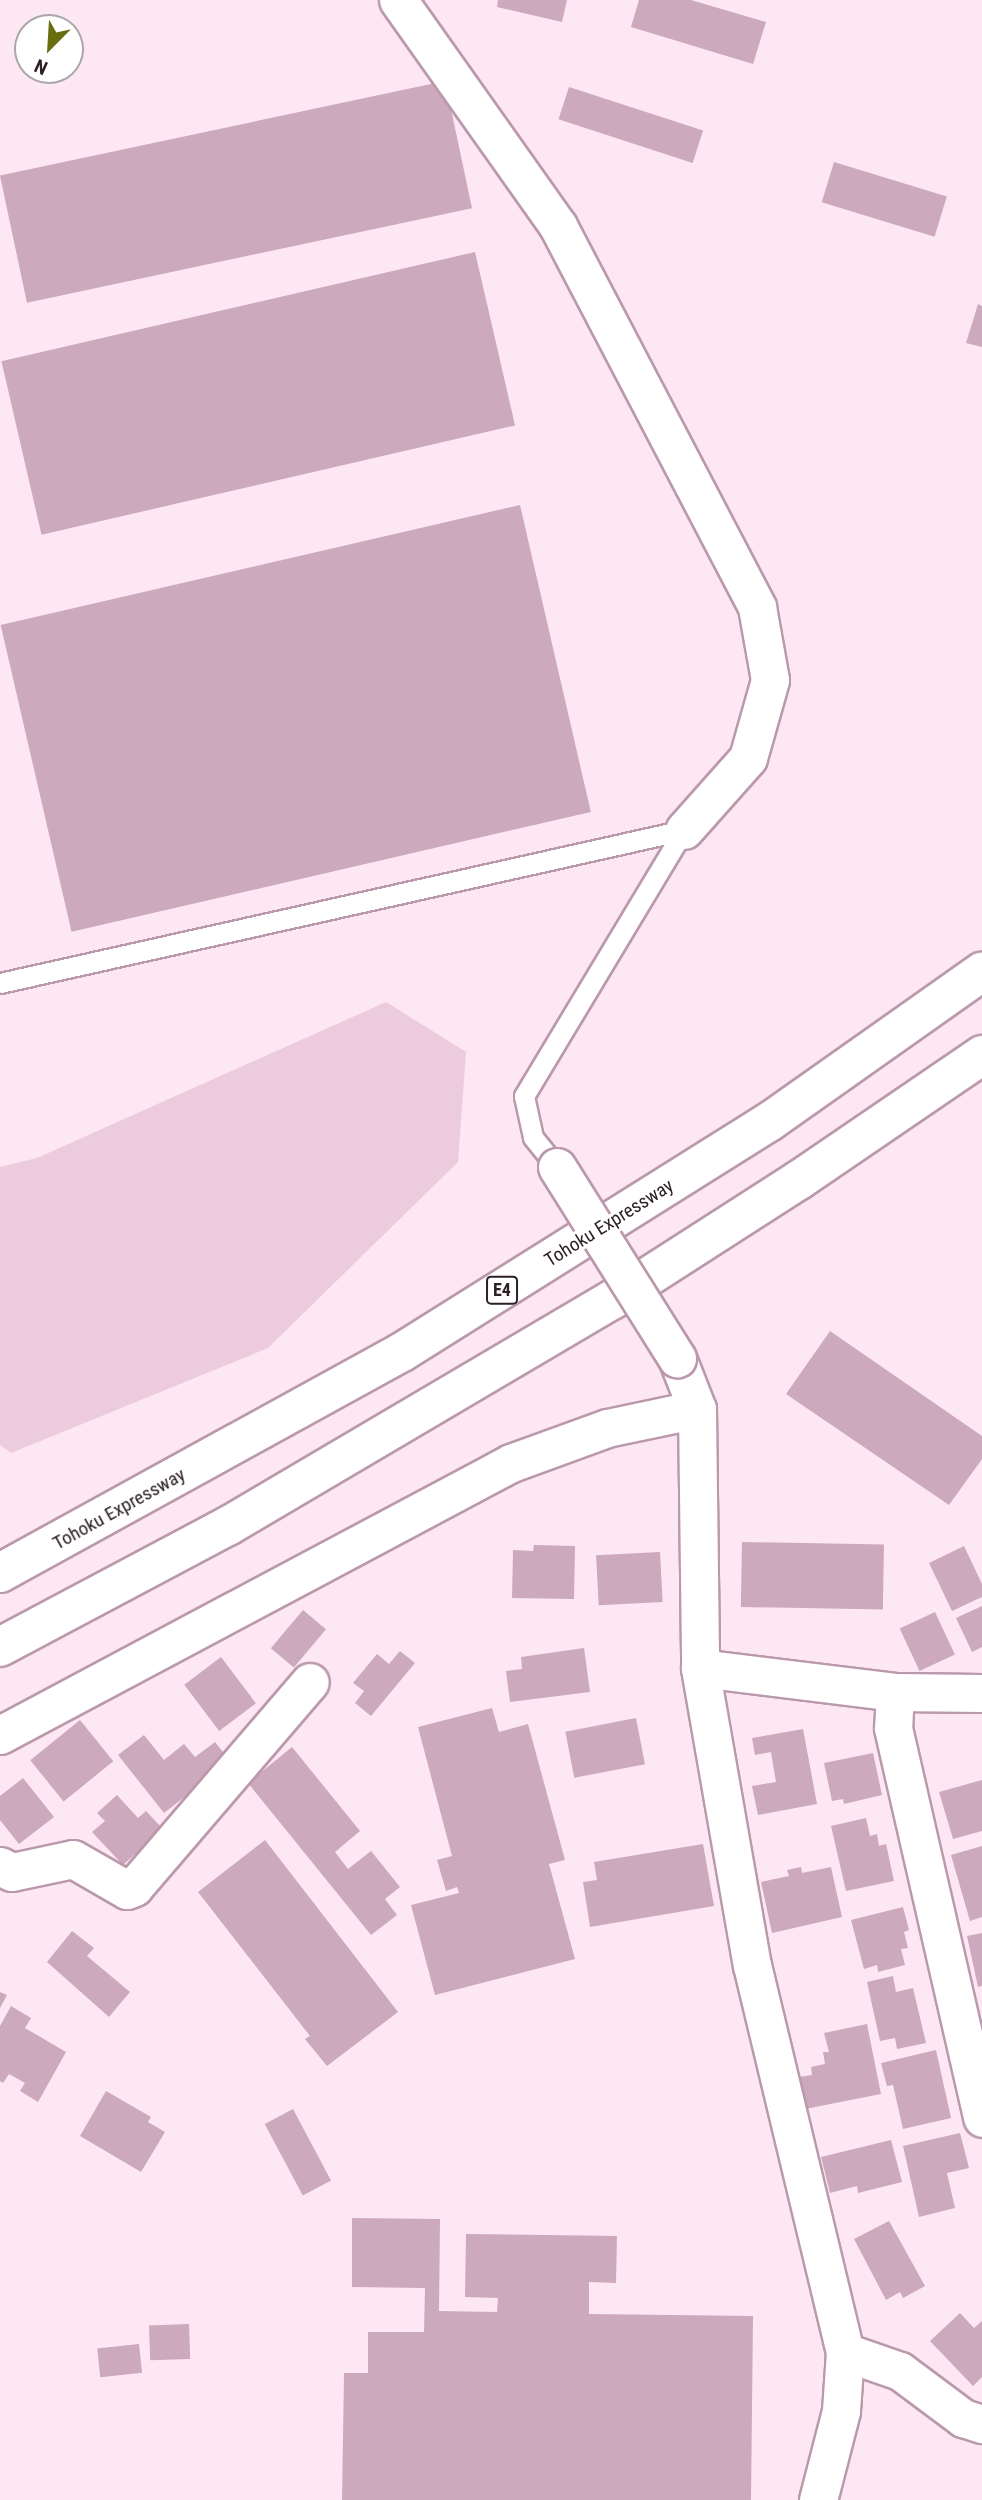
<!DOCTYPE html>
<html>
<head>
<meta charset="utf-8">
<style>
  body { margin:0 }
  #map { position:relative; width:982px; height:2500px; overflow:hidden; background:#fde7f2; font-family:"Roboto Condensed",sans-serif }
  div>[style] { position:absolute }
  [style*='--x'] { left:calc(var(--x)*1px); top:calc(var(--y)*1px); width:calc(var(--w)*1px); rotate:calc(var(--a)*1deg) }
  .green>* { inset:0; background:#eccbdd }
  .building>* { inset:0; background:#cca9bc; transform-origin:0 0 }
  .roads { filter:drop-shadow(2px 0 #bb99ac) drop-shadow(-2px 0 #bb99ac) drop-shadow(0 2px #bb99ac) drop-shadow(0 -2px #bb99ac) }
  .lane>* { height:19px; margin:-9.5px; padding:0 9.5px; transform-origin:9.5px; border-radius:9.5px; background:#fff }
  .street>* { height:37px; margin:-18.5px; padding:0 18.5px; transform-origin:18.5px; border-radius:18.5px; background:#fff }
  .highway>* { height:38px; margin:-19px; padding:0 19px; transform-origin:19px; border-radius:19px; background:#fff }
  .bridges { filter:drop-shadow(2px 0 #bb99ac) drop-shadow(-2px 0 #bb99ac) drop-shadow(0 2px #bb99ac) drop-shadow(0 -2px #bb99ac) }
  .street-bridge>* { height:37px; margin:-18.5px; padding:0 18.5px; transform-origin:18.5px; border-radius:18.5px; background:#fff }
  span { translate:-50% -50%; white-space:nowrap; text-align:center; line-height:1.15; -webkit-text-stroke:6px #fff; paint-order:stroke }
  .shield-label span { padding:2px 5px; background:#fff; border:2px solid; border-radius:5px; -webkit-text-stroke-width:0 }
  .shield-label { font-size:18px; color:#2d2027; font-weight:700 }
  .street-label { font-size:19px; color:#2d2027 }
  .north { position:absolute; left:14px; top:14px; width:70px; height:70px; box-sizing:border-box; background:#fff; border:2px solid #aba6a9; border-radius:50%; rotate:204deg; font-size:19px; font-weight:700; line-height:28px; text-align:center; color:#2d2027 }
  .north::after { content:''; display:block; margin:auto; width:24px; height:32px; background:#696d10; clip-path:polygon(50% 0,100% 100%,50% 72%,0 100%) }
</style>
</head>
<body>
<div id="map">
  <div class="green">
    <i style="clip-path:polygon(386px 1002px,466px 1052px,458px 1162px,268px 1348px,11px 1453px,0 1445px,0 1167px,37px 1158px)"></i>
  </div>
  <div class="building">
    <i style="clip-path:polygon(498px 0,567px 0,562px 22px,497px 7px)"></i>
    <i style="clip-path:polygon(639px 0,691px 0,766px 22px,753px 64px,631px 27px)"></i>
    <i style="left:445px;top:81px;width:130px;height:455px;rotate:78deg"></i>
    <i style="left:569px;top:87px;width:141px;height:34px;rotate:18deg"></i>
    <i style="left:834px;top:162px;width:118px;height:42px;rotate:17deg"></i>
    <i style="left:475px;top:252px;width:178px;height:486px;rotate:77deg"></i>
    <i style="clip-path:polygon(978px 304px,982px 306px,982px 347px,966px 343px)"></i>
    <i style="left:520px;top:505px;width:315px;height:533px;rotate:77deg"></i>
    <i style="clip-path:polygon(830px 1331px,982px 1436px,982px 1459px,949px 1505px,786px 1394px)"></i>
    <i style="left:742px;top:1542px;width:142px;height:65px;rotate:1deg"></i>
    <i style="clip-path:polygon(534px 1545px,575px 1546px,574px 1599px,512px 1598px,513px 1550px,533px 1551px)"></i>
    <i style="clip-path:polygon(964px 1546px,982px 1584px,982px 1597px,952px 1611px,929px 1563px)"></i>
    <i style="left:660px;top:1552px;width:50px;height:64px;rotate:87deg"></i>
    <i style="clip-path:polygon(982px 1606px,982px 1647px,972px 1652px,956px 1618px)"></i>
    <i style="left:303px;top:1610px;width:30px;height:50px;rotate:40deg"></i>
    <i style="left:935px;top:1612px;width:47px;height:39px;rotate:65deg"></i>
    <i style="clip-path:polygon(584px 1648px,590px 1692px,510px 1702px,506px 1671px,522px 1669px,521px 1657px)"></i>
    <i style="clip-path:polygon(400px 1651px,415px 1663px,371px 1716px,355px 1703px,364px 1691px,353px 1683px,377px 1654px,389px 1664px)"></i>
    <i style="left:221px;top:1657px;width:58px;height:46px;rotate:53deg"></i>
    <i style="clip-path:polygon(492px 1708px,499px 1732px,528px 1724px,565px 1860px,549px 1864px,575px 1959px,435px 1995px,411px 1905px,459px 1893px,457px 1887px,446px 1891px,437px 1860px,452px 1856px,418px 1727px)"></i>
    <i style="left:636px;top:1718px;width:47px;height:72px;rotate:79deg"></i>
    <i style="left:80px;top:1720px;width:53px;height:64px;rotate:51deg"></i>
    <i style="clip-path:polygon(803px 1729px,817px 1804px,758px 1815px,752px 1786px,776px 1782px,771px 1752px,755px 1755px,752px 1738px)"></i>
    <i style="clip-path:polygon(144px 1735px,164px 1760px,184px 1744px,195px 1757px,215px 1742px,226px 1756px,206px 1772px,210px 1777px,164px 1813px,118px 1755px)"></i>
    <i style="clip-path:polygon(292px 1747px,360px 1831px,335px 1852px,348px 1869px,371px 1851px,400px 1887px,385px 1899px,397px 1915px,371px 1935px,248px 1783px)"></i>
    <i style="clip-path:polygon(873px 1753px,882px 1795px,844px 1804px,843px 1799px,832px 1801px,824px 1763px)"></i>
    <i style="clip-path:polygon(23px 1778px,54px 1817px,19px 1844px,0 1820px,0 1796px)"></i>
    <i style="clip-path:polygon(982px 1780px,982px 1831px,953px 1839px,939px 1792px)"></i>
    <i style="clip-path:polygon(117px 1795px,138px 1818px,146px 1811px,163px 1829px,123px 1865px,92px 1832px,105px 1821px,97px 1813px)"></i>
    <i style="clip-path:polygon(866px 1818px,870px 1836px,877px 1834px,879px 1846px,886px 1844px,894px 1881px,846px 1891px,831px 1826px)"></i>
    <i style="clip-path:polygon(265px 1840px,398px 2012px,327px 2066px,305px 2039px,310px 2036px,198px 1892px)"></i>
    <i style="clip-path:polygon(703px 1844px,714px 1906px,590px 1927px,583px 1882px,597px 1880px,594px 1862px)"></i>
    <i style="clip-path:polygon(982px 1846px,982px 1917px,970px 1921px,951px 1855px)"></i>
    <i style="clip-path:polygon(801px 1867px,802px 1873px,831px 1867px,842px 1917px,772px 1933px,761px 1882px,789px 1876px,787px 1870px)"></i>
    <i style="clip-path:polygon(903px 1907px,909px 1930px,904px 1932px,908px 1948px,901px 1949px,905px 1965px,878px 1972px,877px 1965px,864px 1969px,851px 1920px)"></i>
    <i style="clip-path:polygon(72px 1931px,94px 1948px,87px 1956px,130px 1992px,109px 2017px,47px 1962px)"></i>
    <i style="clip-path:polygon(982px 1933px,982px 1986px,978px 1987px,967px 1936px)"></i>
    <i style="clip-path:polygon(893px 1976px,896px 1992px,913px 1988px,926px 2043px,897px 2049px,895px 2038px,880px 2041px,867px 1982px)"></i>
    <i style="clip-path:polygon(0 1992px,7px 1995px,0 2008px)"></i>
    <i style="clip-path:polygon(11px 2006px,31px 2018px,25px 2028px,66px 2052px,38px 2102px,20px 2091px,25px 2083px,9px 2074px,3px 2083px,0 2081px,0 2026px)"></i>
    <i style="clip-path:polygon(867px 2024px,881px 2094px,805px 2109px,799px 2077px,812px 2075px,811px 2067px,825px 2064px,823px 2052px,829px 2052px,824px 2033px)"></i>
    <i style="clip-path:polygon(936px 2050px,951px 2118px,903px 2129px,893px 2085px,887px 2086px,881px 2063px)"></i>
    <i style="clip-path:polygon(106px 2091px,151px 2117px,148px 2122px,165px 2132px,141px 2172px,80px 2136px)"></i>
    <i style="left:293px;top:2109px;width:81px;height:32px;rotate:62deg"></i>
    <i style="clip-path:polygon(960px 2133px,969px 2168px,947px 2173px,955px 2208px,919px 2217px,903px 2146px)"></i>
    <i style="clip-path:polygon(891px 2140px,902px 2182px,858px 2193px,857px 2186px,830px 2193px,821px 2157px)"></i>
    <i style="clip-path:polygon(352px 2218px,440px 2219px,439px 2311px,497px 2312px,498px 2298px,465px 2297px,466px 2234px,617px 2236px,616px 2283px,589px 2282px,589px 2314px,753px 2316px,751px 2500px,342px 2500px,344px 2373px,368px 2373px,368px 2332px,424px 2332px,425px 2288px,352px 2287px)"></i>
    <i style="clip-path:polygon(889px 2221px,925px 2286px,903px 2298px,900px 2292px,886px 2300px,854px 2239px)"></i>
    <i style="clip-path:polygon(960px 2313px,974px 2328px,982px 2321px,982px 2377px,973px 2386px,930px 2341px)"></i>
    <i style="left:189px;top:2324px;width:35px;height:40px;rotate:88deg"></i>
    <i style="left:139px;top:2344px;width:29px;height:42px;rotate:84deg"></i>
  </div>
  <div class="roads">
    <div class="lane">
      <i style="--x:0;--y:983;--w:701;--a:-12.61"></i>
      <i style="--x:557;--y:1167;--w:38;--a:-129"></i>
      <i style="--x:533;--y:1137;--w:42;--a:-102.4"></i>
      <i style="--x:524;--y:1096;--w:310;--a:-59"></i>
    </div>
    <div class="street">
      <i style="--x:398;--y:0;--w:277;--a:54.7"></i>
      <i style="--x:558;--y:226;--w:430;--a:62.4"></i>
      <i style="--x:757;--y:607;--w:74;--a:79.9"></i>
      <i style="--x:770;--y:680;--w:81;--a:105.8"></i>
      <i style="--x:748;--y:758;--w:96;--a:131.6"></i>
      <i style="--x:677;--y:1358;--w:55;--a:68.6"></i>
      <i style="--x:697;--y:1409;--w:259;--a:89.3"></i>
      <i style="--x:700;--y:1668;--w:302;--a:80.1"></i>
      <i style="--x:752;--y:1965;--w:398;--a:76.5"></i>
      <i style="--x:845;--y:2352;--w:59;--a:93.9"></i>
      <i style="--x:841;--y:2411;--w:92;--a:104.5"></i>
      <i style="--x:700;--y:1668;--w:196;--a:7"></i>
      <i style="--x:895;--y:1692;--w:87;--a:0.7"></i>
      <i style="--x:895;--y:1692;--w:36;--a:93"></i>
      <i style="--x:893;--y:1728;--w:400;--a:77.1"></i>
      <i style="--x:0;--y:1735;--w:579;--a:-28.03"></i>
      <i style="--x:511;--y:1463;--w:102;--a:-20"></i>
      <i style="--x:607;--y:1428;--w:92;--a:-11.9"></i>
      <i style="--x:0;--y:1866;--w:13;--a:27"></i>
      <i style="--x:12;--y:1872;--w:62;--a:-12"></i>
      <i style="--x:73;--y:1859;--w:62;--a:29.9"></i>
      <i style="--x:127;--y:1890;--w:8;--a:-23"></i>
      <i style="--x:134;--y:1887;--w:270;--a:-49.4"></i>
      <i style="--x:845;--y:2352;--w:58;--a:19.1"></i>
      <i style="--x:900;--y:2371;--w:79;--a:36.7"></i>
      <i style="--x:963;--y:2418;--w:20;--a:18"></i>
    </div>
    <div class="highway">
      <i style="--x:0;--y:1573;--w:459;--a:-28.8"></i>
      <i style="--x:402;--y:1352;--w:433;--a:-32.1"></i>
      <i style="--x:769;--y:1122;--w:261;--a:-35.2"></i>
      <i style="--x:0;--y:1647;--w:258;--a:-28"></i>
      <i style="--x:228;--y:1526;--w:446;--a:-30.5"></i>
      <i style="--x:612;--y:1300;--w:222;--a:-32.7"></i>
      <i style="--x:799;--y:1180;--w:222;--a:-34.3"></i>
    </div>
  </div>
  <div class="bridges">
    <div class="street-bridge">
      <i style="--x:557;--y:1167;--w:226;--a:57.9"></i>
    </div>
  </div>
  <div class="shield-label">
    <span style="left:502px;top:1290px">E4</span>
  </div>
  <div class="street-label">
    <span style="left:609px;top:1223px;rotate:-32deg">Tohoku Expressway</span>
    <span style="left:119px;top:1509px;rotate:-29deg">Tohoku Expressway</span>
  </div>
  <div class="north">N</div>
</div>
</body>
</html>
